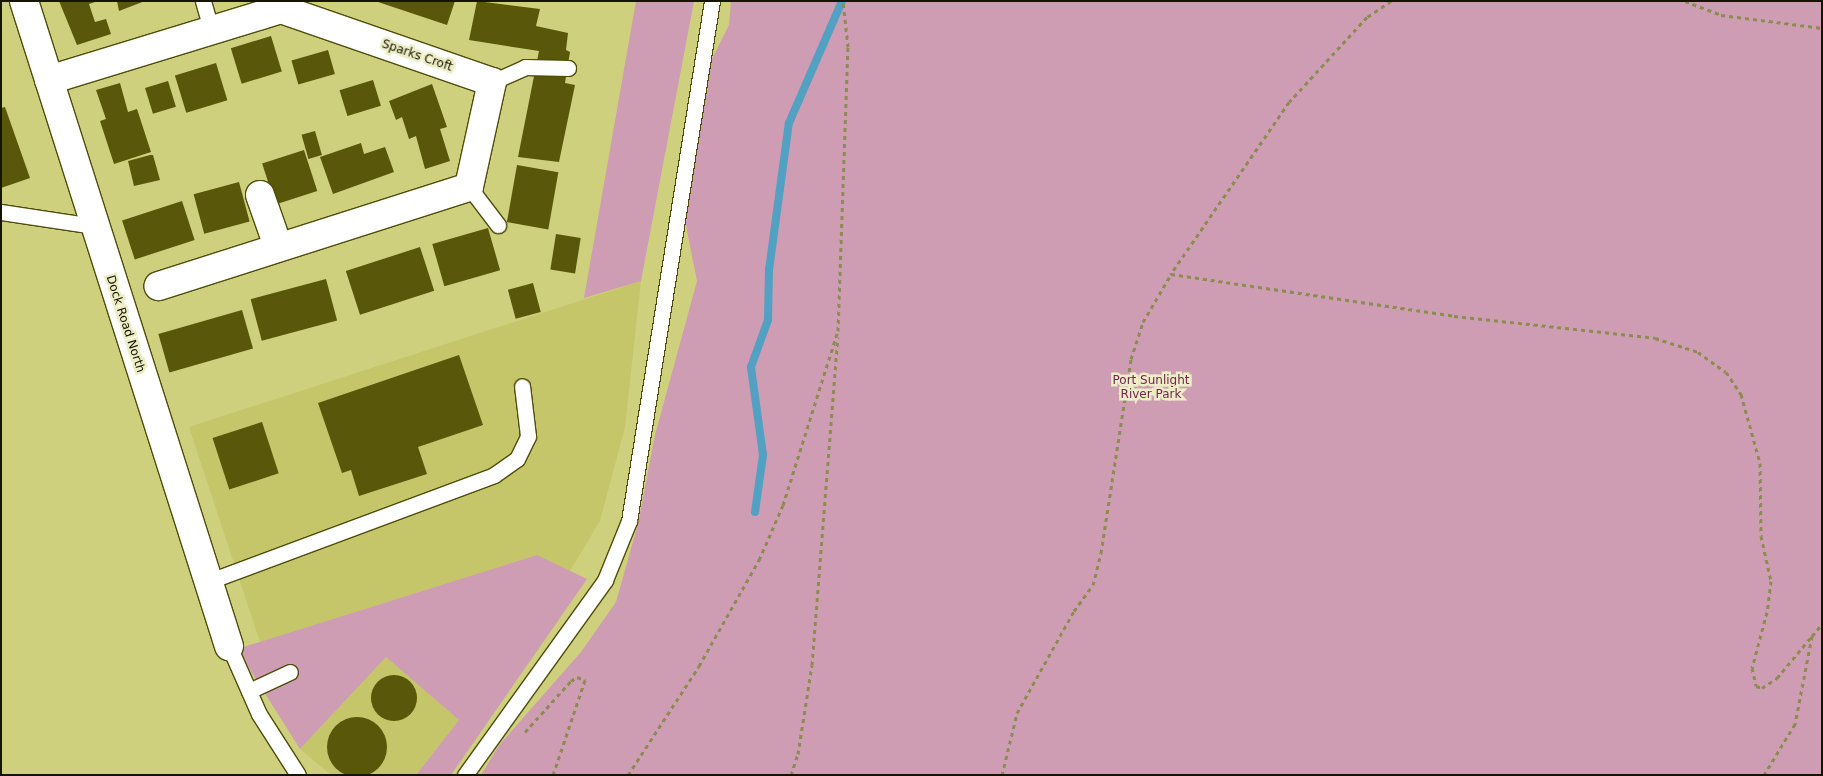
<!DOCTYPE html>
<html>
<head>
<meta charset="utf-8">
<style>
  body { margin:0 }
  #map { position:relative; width:1823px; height:776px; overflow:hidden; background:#cfd07e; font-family:"DejaVu Sans",sans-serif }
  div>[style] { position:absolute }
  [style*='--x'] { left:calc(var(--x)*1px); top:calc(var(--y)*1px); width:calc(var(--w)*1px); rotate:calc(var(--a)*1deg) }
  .built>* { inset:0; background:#c5c56a }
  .green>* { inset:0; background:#ce9cb3 }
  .stream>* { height:8px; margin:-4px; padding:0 4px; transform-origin:4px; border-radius:4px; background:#52a0c2 }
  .building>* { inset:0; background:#58570a; transform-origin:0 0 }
  .round { border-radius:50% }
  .path>* { height:3px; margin-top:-1.5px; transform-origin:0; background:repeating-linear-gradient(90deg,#8b8c50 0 4px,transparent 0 8px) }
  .roads { filter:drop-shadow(1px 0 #4e4d0a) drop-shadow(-1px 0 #4e4d0a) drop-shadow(0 1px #4e4d0a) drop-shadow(0 -1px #4e4d0a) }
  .service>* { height:15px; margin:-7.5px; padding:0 7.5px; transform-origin:7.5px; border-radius:7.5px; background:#fff }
  .minor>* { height:28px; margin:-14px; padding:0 14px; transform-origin:14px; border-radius:14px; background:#fff }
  span { translate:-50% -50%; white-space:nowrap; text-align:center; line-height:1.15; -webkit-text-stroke:5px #edeec6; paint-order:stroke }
  .street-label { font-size:12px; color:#141400 }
  .park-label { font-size:12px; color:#732451 }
  .frame { position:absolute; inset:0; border:2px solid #141400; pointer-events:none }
</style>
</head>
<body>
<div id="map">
  <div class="built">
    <i style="clip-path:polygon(641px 281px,625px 427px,600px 521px,570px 571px,537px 555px,260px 642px,189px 427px)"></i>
    <i style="clip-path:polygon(386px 657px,459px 720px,416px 775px,331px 775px,300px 749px)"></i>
  </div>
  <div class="green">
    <i style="clip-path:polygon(636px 1px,694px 1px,641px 281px,584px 298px)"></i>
    <i style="clip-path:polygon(731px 1px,1822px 1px,1822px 775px,481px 775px,500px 744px,581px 652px,616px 602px,638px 524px,655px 435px,697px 281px,683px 211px,706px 71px,729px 25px)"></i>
    <i style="clip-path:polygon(537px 555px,587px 579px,451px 775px,416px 775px,459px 720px,386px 657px,300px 749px,237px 649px)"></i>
  </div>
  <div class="stream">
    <i style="--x:755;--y:512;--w:58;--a:-82"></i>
    <i style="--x:763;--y:455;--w:89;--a:-97.8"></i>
    <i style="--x:751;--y:367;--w:50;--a:-70.1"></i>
    <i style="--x:768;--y:320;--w:50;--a:-88.9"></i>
    <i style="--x:769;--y:270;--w:148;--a:-82.3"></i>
    <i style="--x:789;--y:123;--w:133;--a:-66.5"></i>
  </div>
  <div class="building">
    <i style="clip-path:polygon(59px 1px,98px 1px,89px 4px,95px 22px,106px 19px,111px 34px,77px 45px)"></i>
    <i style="clip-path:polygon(117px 1px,145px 1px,119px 11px)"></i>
    <i style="clip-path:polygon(375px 1px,455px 1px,447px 25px)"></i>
    <i style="clip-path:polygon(477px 1px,540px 9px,536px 26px,568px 33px,566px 50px,570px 52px,565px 83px,575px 85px,559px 162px,518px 157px,539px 51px,469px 40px)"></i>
    <i style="left:271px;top:36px;width:37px;height:42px;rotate:73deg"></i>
    <i style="left:328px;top:50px;width:25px;height:38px;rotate:74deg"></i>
    <i style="left:216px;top:63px;width:39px;height:43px;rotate:73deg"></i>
    <i style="left:373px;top:80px;width:27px;height:35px;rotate:73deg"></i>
    <i style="left:168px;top:81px;width:27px;height:24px;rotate:73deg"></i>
    <i style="clip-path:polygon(120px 83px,128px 112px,137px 109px,151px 152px,114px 164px,100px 121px,106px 119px,96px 90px)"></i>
    <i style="clip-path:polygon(432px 84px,447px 127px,440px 129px,450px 161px,425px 169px,416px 136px,409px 139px,402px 117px,396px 120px,389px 101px)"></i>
    <i style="clip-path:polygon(5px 107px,30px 178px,1px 188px,1px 108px)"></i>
    <i style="left:315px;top:131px;width:25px;height:14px;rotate:74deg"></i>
    <i style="clip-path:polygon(361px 143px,364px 154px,385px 147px,394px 172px,333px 194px,320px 157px)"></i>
    <i style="left:304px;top:150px;width:43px;height:44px;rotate:72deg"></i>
    <i style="clip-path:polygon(150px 155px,153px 155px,160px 180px,134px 186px,128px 161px)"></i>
    <i style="left:517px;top:165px;width:42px;height:58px;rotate:10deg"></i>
    <i style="left:239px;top:182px;width:41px;height:47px;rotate:75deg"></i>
    <i style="left:182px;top:201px;width:41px;height:63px;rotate:72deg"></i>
    <i style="left:488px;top:228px;width:44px;height:58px;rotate:74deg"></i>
    <i style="left:556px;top:234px;width:25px;height:36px;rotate:9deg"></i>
    <i style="left:420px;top:247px;width:46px;height:78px;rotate:72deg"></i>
    <i style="left:326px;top:279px;width:43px;height:78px;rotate:75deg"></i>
    <i style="left:533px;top:283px;width:30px;height:26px;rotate:75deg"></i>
    <i style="left:242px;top:310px;width:40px;height:87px;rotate:74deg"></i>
    <i style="clip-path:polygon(459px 355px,483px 425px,418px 447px,427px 474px,359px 496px,351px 470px,342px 473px,318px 403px)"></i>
    <i style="left:262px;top:422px;width:54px;height:52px;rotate:72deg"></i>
    <i class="round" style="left:371px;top:675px;width:46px;height:46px"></i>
    <i class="round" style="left:327px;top:717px;width:60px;height:60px"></i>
  </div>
  <div class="path">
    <i style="--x:1391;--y:1;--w:29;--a:146"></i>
    <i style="--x:1367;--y:17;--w:115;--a:132.5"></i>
    <i style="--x:1289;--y:102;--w:209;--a:124.5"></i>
    <i style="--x:1171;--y:274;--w:286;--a:8.4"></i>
    <i style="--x:1454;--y:316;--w:202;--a:6.2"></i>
    <i style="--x:1655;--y:338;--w:45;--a:18"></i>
    <i style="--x:1698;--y:352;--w:34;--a:36"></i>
    <i style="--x:1726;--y:372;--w:27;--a:56"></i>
    <i style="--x:1741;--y:394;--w:72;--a:74.6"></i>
    <i style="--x:1760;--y:463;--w:73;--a:89.2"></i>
    <i style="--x:1761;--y:536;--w:46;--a:77.5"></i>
    <i style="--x:1771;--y:581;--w:31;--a:97"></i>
    <i style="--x:1767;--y:612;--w:58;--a:105"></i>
    <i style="--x:1752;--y:668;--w:18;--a:77"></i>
    <i style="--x:1756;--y:686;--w:6;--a:18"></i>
    <i style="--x:1762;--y:688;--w:18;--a:-34"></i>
    <i style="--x:1777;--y:678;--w:55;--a:-50.2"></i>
    <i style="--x:1812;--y:636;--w:90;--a:100.9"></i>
    <i style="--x:1795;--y:724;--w:60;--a:121.3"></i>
    <i style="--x:1685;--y:1;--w:39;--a:21"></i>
    <i style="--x:1721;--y:15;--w:102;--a:7.3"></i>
    <i style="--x:1812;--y:636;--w:16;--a:-50"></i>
    <i style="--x:525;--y:732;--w:69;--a:-48"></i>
    <i style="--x:571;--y:681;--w:7;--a:-34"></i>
    <i style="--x:577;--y:677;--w:9;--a:21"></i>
    <i style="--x:585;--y:680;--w:100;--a:108.6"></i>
    <i style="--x:628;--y:775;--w:130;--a:-56.9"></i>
    <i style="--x:699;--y:666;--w:122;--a:-60.5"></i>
    <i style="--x:759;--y:560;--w:60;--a:-66.4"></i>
    <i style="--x:783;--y:505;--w:182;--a:-72.5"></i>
    <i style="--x:838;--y:331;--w:284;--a:-88"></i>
    <i style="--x:848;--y:47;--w:46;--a:-96.2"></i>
    <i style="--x:791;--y:775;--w:22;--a:-72"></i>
    <i style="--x:798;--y:754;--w:90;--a:-81.1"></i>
    <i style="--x:812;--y:665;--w:329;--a:-85.5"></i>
    <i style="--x:1002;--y:775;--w:64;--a:-76.4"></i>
    <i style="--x:1017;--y:713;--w:117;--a:-60.8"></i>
    <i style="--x:1074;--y:611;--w:32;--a:-54"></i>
    <i style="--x:1093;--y:585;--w:33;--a:-76"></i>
    <i style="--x:1101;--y:553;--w:196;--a:-81.2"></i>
    <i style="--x:1131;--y:359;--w:39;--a:-72"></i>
    <i style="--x:1143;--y:322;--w:56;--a:-59.7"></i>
  </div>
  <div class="roads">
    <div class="service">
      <i style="--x:203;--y:1;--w:29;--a:74"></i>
      <i style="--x:492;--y:82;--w:36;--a:-24"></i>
      <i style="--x:525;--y:67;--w:43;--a:1.3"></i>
      <i style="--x:469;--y:187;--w:48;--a:52.7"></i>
      <i style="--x:1;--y:212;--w:94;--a:8.6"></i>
      <i style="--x:207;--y:582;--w:306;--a:-20.4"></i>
      <i style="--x:494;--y:475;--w:28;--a:-35"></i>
      <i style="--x:517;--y:459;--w:25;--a:-64"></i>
      <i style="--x:528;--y:436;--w:50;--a:-96.8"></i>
      <i style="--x:229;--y:646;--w:74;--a:66.2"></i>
      <i style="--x:259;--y:714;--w:72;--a:57.4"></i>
      <i style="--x:249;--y:691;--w:45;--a:-24.9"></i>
      <i style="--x:465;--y:775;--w:240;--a:-54.3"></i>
      <i style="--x:605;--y:580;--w:64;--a:-67.9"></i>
      <i style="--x:629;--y:521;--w:527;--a:-80.93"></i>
    </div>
    <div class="minor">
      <i style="--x:24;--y:1;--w:677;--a:72.37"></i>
      <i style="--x:49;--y:80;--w:243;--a:-17"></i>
      <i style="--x:281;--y:9;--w:223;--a:19.1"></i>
      <i style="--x:492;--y:82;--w:107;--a:102.4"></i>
      <i style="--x:469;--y:187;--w:326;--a:162.3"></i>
      <i style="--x:260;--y:195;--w:54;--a:70.6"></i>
    </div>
  </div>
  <div class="street-label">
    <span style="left:417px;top:56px;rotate:19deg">Sparks Croft</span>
    <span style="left:125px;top:324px;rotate:72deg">Dock Road North</span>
  </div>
  <div class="park-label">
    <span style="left:1151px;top:388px">Port Sunlight<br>River Park</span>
  </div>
  <div class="frame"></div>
</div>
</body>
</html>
